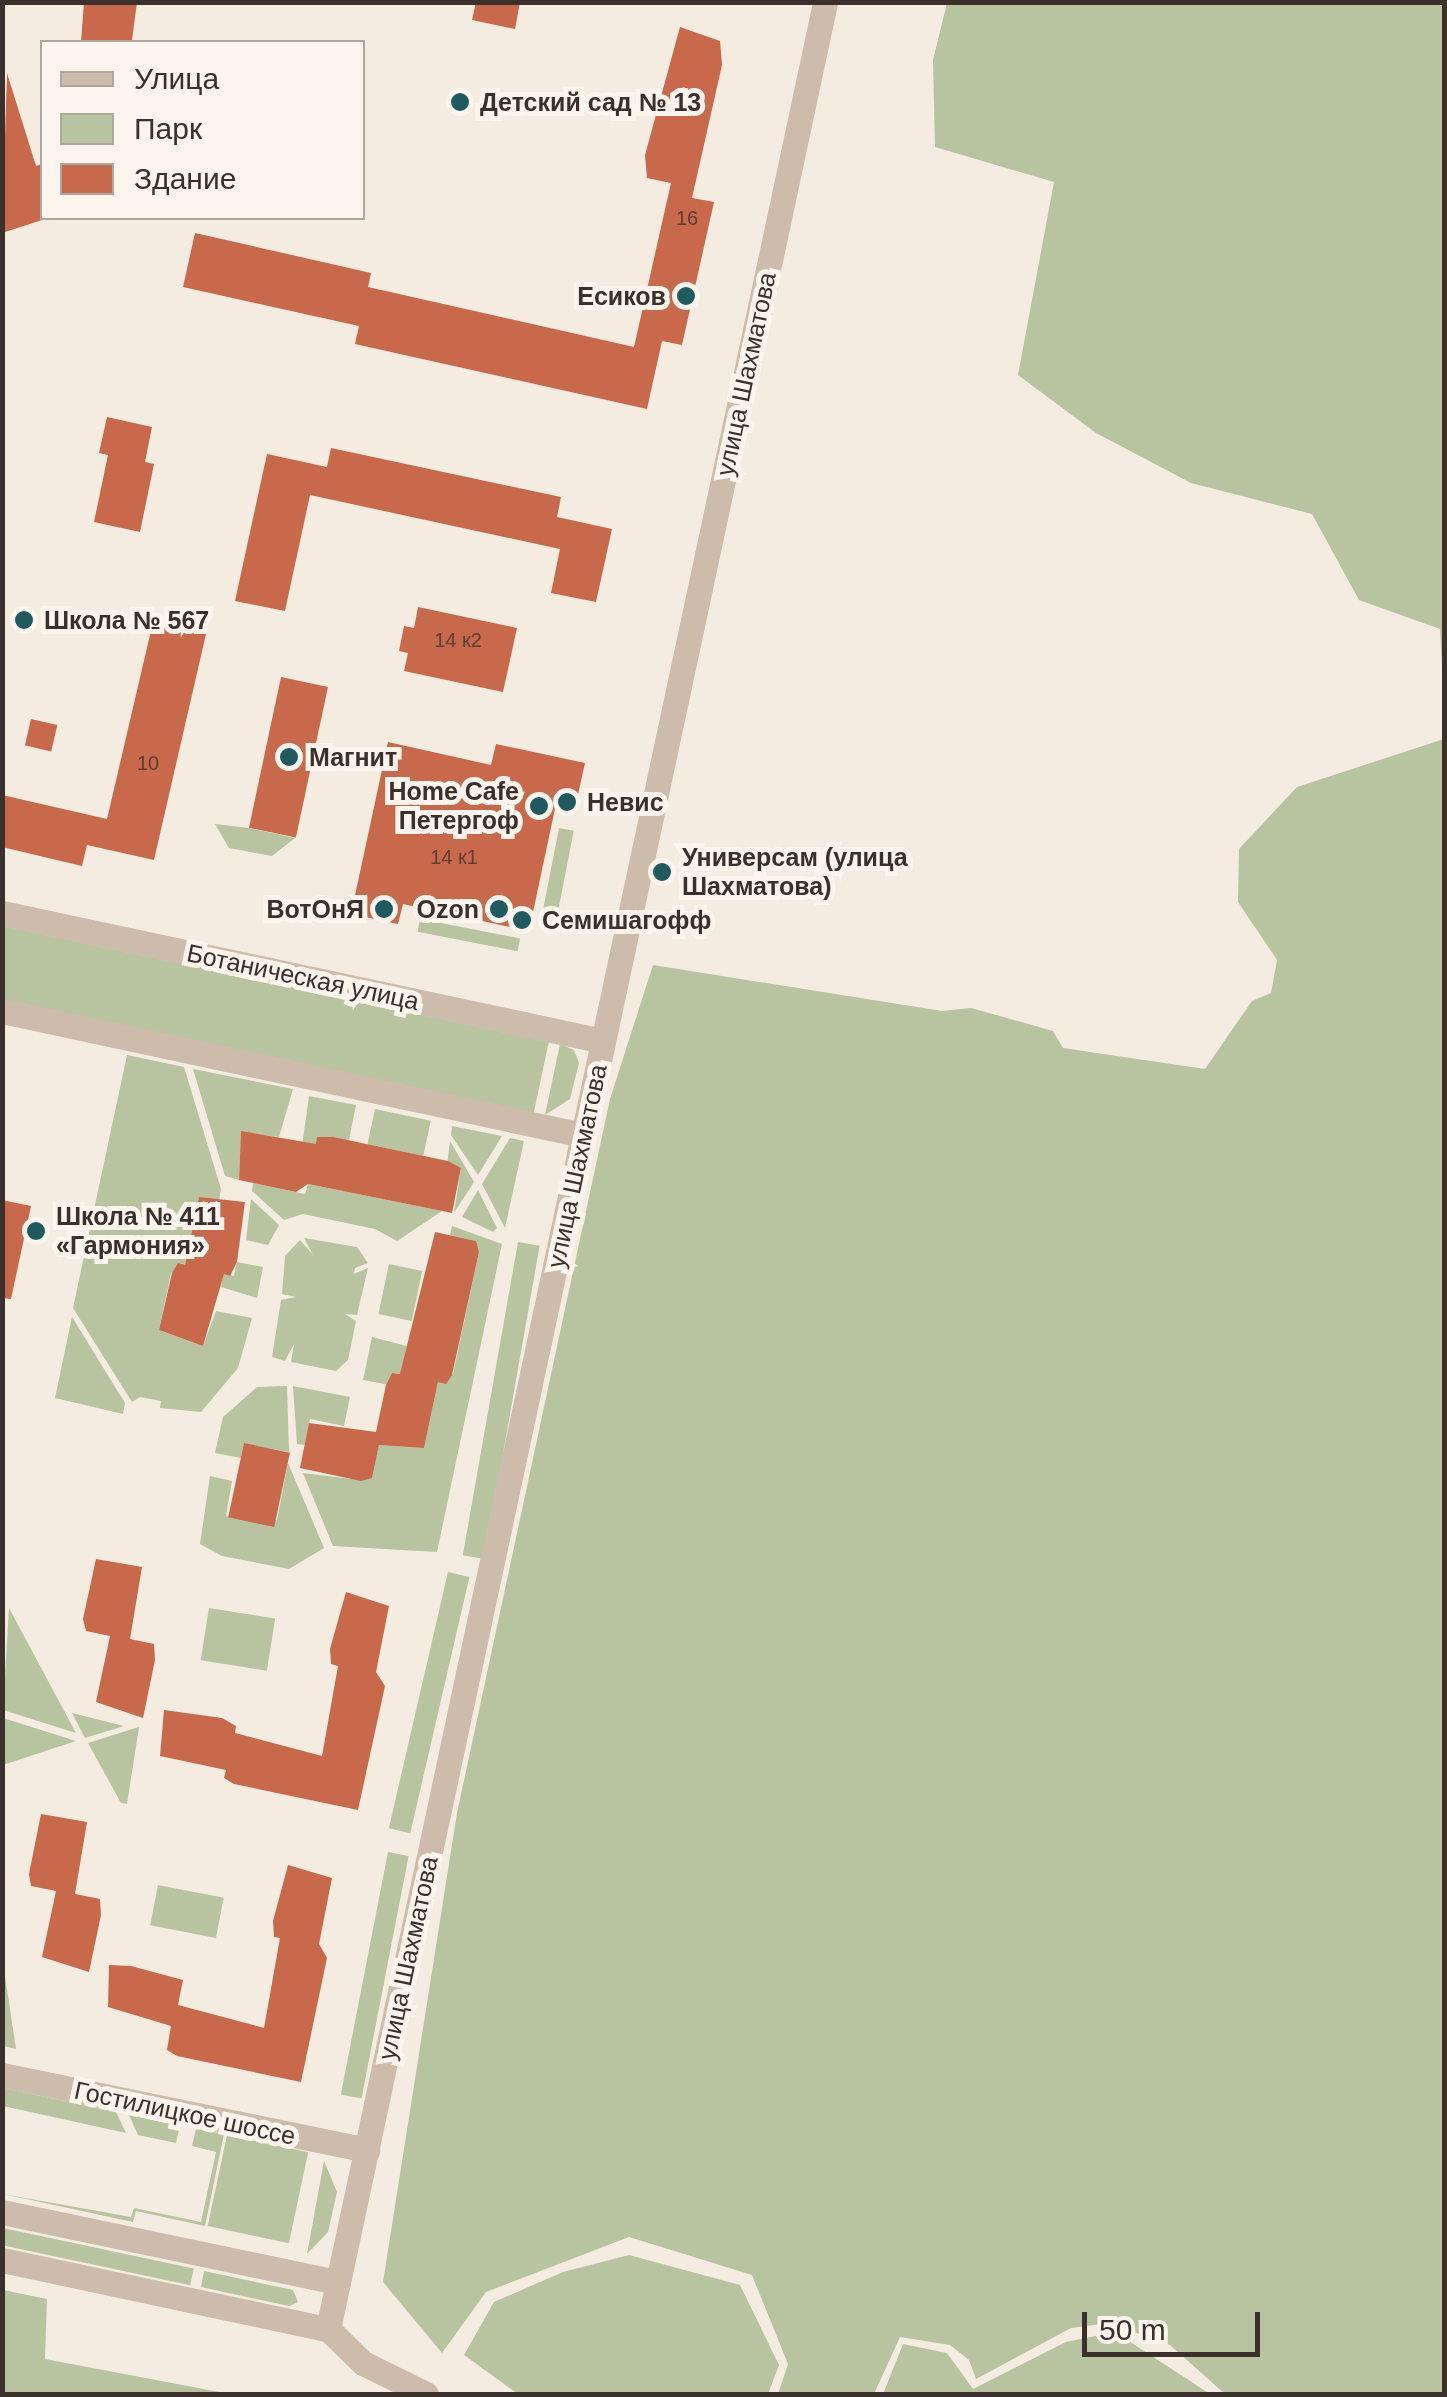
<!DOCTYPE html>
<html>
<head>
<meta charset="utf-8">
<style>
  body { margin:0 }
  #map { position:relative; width:1447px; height:2397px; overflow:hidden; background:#f4ebe1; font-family:Arial,sans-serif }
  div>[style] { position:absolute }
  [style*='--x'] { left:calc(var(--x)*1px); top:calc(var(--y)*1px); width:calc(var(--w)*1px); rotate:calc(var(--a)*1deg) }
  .green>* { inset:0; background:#b8c4a0; transform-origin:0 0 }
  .building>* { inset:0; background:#c8694b; transform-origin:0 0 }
  .minor>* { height:25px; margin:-12.5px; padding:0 12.5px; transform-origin:12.5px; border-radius:12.5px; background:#cdbbac }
  .dots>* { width:28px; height:28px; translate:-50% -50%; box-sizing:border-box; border:5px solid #fbf5ee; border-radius:50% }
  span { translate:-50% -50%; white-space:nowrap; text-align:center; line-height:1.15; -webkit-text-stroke:10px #fbf5ee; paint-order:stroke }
  .number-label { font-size:20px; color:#5e3e33 }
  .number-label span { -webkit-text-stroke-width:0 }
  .poi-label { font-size:25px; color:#3b302b; font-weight:700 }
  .left { translate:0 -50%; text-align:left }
  .right { translate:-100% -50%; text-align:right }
  .street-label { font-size:25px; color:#3b302b }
  .frame { position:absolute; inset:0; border:5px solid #3b302b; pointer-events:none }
  .legend { position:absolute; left:40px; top:40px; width:325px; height:180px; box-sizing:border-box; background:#fbf5ee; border:2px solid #aea6a0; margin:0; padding:12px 18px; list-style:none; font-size:30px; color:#3b302b }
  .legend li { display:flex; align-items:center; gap:20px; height:50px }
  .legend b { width:50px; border:2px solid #aea6a0 }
  .scale { position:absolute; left:1082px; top:2312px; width:178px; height:45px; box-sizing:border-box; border:5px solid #3b302b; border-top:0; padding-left:12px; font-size:30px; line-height:35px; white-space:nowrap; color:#3b302b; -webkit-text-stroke:8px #fbf5ee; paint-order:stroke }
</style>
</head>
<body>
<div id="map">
  <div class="green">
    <i style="clip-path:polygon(947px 3px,1444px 3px,1444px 703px,1440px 629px,1359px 600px,1312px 514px,1191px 483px,1096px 433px,1018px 375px,1054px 182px,935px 147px,933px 60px)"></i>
    <i style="clip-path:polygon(1444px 739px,1444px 2393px,1225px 2394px,1170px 2345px,1109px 2323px,1071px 2328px,976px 2379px,969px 2360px,950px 2345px,900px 2337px,874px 2394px,778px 2394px,788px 2364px,752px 2275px,629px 2237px,486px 2292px,442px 2353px,383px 2282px,457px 1813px,610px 1099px,653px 965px,942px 1011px,971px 1008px,1053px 1031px,1063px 1048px,1205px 1069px,1252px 1001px,1271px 993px,1277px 960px,1238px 902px,1239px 849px,1297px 787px)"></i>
    <i style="clip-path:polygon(215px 824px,249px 828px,295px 838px,272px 856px,229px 848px)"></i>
    <i style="left:559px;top:828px;width:15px;height:81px;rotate:11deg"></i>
    <i style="left:420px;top:919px;width:102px;height:13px;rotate:11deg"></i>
    <i style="left:3px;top:926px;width:558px;height:73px;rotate:12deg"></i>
    <i style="clip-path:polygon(560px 1044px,574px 1050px,579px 1063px,570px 1099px,545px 1115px)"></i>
    <i style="clip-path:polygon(127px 1055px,184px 1067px,221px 1189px,219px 1201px,199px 1197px,185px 1265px,171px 1273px,159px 1330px,203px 1346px,216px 1311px,252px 1318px,238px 1368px,201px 1412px,160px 1408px,161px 1401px,140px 1397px,132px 1402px,73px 1308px)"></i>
    <i style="clip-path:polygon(193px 1069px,293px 1089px,279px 1137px,241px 1132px,239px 1180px,225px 1176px)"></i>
    <i style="clip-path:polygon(309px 1096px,356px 1105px,349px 1140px,302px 1146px)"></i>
    <i style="left:375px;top:1109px;width:57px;height:36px;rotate:12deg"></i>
    <i style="clip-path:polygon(452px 1126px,502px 1136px,478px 1175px,451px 1135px)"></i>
    <i style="clip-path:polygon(510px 1138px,524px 1141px,505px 1228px,482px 1184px)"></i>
    <i style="clip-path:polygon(450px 1141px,474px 1182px,454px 1213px,461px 1168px,447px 1165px)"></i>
    <i style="clip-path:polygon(253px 1183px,305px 1194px,308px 1184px,442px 1211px,397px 1241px,375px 1229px,303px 1214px,284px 1220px,252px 1191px)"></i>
    <i style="clip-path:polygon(478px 1190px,497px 1228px,493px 1232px,462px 1217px)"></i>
    <i style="clip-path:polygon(251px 1199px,279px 1225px,268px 1245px,246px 1240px)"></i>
    <i style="clip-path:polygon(452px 1226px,502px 1244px,437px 1552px,333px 1546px,303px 1473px,360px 1480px,372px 1477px,379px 1445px,424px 1448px,438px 1382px,453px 1374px,479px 1252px,475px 1241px,450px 1235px)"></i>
    <i style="clip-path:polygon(304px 1238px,357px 1247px,368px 1263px,355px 1268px,354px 1274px,368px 1268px,357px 1315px,345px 1314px,356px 1321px,348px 1360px,336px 1371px,291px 1362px,294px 1344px,285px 1361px,272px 1357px,281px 1300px,296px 1297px,282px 1294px,285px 1256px,300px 1240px,313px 1255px)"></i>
    <i style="left:518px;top:1242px;width:22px;height:318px;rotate:10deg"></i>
    <i style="clip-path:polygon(237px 1262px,263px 1267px,257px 1298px,221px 1287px,223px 1274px,234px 1276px)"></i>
    <i style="left:389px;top:1264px;width:34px;height:51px;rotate:12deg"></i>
    <i style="clip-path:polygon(72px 1317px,125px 1403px,123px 1414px,55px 1398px)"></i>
    <i style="clip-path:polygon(372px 1337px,407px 1346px,401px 1374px,392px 1373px,390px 1385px,363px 1380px)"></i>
    <i style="clip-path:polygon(287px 1386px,289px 1452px,244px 1444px,241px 1458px,215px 1453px,223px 1417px,257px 1387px)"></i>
    <i style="clip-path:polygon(293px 1386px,350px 1397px,344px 1426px,310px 1419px,305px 1445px,297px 1444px)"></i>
    <i style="clip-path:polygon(288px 1463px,324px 1548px,289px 1569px,222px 1556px,200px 1544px,210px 1476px,232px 1481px,226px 1516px,277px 1520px)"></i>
    <i style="left:448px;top:1572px;width:22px;height:263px;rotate:13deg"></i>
    <i style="clip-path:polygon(9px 1608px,76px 1733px,3px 1710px)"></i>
    <i style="left:209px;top:1608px;width:67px;height:53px;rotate:9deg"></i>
    <i style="clip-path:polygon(72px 1713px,124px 1726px,85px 1738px)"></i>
    <i style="clip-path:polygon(2px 1718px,3px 1718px,76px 1741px,3px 1765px)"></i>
    <i style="clip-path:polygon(139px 1727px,127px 1804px,121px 1803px,88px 1743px)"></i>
    <i style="left:388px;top:1852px;width:21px;height:247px;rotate:11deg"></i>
    <i style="left:158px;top:1885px;width:67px;height:41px;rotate:11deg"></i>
    <i style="clip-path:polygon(3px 1962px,16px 2049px,3px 2046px)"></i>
    <i style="clip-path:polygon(3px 2088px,116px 2112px,126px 2133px,3px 2106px)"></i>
    <i style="clip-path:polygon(129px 2115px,180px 2125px,176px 2143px,138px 2135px)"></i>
    <i style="clip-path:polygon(196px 2129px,224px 2134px,205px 2226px,136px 2211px,133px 2222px,3px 2194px,131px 2217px,134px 2208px,201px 2222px,216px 2152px,192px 2146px)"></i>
    <i style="left:227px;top:2135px;width:83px;height:93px;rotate:12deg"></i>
    <i style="clip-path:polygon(324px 2161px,337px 2192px,328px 2232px,307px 2254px)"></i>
    <i style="left:3px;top:2228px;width:195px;height:17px;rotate:12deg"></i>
    <i style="clip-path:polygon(629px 2255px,740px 2285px,779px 2365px,768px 2394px,518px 2394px,464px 2355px,494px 2302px,563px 2272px)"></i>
    <i style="clip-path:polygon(204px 2271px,293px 2290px,298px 2302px,289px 2306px,201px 2287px)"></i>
    <i style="clip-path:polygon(3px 2290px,47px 2299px,45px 2359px,230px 2394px,3px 2394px)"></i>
    <i style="clip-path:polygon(1115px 2332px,1210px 2394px,883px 2394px,903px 2344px,947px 2353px,973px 2389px,1066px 2342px)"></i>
  </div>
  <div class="building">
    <i style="clip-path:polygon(84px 2px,137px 2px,132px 40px,81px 42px)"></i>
    <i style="clip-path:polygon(476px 2px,520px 2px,515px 29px,472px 20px)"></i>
    <i style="clip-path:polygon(680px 27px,720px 41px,722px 65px,692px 198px,714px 202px,682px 345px,662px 341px,647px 409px,355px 344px,359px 326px,183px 287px,195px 233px,371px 273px,368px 287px,634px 347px,671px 183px,647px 178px,645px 155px)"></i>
    <i style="clip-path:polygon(7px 73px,36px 166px,42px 164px,42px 220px,2px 233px)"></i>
    <i style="clip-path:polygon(107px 417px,152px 427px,145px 462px,154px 464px,140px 532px,94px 522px,108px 455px,99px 453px)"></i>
    <i style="clip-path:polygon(331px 448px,561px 497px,557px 517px,612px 529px,596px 602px,551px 593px,560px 549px,310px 495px,285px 611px,235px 601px,267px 454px,327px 467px)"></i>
    <i style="clip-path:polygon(418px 607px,517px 628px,503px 692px,404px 671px,408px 653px,399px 651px,404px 626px,414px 628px)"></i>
    <i style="clip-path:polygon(153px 622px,206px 634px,154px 860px,87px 845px,82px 866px,2px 847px,2px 795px,107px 819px)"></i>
    <i style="left:281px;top:677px;width:48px;height:154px;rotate:12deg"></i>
    <i style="left:31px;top:719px;width:27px;height:27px;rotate:13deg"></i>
    <i style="clip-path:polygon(388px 742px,491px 765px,496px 744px,585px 763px,575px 808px,556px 804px,529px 931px,403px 904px,398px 924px,351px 914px)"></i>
    <i style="clip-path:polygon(241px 1131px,316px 1144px,317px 1137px,333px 1137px,448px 1161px,461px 1168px,452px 1213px,308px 1184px,296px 1192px,239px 1180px)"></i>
    <i style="clip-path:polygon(199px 1197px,245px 1202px,237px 1262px,230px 1276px,224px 1274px,203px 1346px,159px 1330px,172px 1273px,178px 1263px,185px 1265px)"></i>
    <i style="clip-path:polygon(2px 1200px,31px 1206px,11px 1299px,2px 1298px)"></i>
    <i style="clip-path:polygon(435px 1232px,476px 1241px,479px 1252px,452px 1375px,446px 1384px,438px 1382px,424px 1448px,379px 1445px,372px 1478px,361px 1481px,300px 1468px,309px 1423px,376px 1432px,386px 1385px,392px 1373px,400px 1374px)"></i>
    <i style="left:244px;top:1443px;width:47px;height:76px;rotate:12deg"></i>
    <i style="clip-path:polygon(96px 1559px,142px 1567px,130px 1639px,154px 1644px,155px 1660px,143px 1718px,96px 1702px,110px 1636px,86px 1631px,83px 1619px)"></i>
    <i style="clip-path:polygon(346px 1592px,389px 1606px,376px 1672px,385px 1686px,358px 1810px,234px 1784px,224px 1778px,226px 1770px,160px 1756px,164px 1710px,222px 1718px,236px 1726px,235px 1733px,322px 1756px,338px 1666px,331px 1664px,330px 1649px)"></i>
    <i style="clip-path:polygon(41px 1814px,87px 1822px,75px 1894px,100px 1899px,101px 1915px,89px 1972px,42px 1957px,56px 1891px,31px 1886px,29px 1874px)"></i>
    <i style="clip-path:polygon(288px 1865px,332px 1878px,319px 1944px,327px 1958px,301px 2082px,177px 2056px,167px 2050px,171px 2026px,108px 2007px,109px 1965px,131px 1966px,183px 1980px,178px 2005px,264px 2028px,280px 1938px,274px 1937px,273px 1921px)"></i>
  </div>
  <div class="minor">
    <i style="--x:2;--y:913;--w:614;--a:12.02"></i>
    <i style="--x:2;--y:1011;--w:594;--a:12.05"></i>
    <i style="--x:2;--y:2075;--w:373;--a:11.6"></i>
    <i style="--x:2;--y:2212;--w:343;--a:11.8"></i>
    <i style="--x:2;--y:2260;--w:333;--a:12"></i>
    <i style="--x:328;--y:2329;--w:2379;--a:-77.94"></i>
    <i style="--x:328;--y:2329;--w:49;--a:44.2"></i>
    <i style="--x:363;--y:2363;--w:70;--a:26.2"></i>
  </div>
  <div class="dots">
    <i style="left:460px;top:102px;background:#1f5a5e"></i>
    <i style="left:686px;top:296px;background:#1f5a5e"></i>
    <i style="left:24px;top:620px;background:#1f5a5e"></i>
    <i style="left:289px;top:757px;background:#1f5a5e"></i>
    <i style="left:567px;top:802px;background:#1f5a5e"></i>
    <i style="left:539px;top:806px;background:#1f5a5e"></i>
    <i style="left:662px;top:872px;background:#1f5a5e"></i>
    <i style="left:384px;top:909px;background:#1f5a5e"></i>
    <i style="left:499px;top:909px;background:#1f5a5e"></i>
    <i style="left:522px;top:920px;background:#1f5a5e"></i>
    <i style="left:36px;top:1231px;background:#1f5a5e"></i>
  </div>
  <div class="number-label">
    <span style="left:687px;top:218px">16</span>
    <span style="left:458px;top:640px">14 к2</span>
    <span style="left:148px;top:763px">10</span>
    <span style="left:454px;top:857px">14 к1</span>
  </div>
  <div class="poi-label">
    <span class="left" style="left:480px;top:102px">Детский сад № 13</span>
    <span class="right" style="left:666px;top:296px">Есиков</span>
    <span class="left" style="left:44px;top:620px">Школа № 567</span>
    <span class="left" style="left:309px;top:757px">Магнит</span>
    <span class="right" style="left:519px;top:806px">Home Cafe<br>Петергоф</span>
    <span class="left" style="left:587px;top:802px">Невис</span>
    <span class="left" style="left:682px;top:872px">Универсам (улица<br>Шахматова)</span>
    <span class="right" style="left:364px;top:909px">ВотОнЯ</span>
    <span class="right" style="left:479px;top:909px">Ozon</span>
    <span class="left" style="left:542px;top:920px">Семишагофф</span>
    <span class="left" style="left:56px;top:1231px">Школа № 411<br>«Гармония»</span>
  </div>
  <div class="street-label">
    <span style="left:746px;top:374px;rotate:-78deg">улица Шахматова</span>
    <span style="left:303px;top:977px;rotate:12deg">Ботаническая улица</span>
    <span style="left:577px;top:1166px;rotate:-78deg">улица Шахматова</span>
    <span style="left:408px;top:1958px;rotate:-78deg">улица Шахматова</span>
    <span style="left:185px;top:2113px;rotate:12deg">Гостилицкое шоссе</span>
  </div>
  <div class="frame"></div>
  <ul class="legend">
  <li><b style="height:12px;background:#cdbbac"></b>Улица</li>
  <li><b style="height:28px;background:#b8c4a0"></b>Парк</li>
  <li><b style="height:28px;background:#c8694b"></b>Здание</li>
  </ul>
  <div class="scale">50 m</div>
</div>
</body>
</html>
